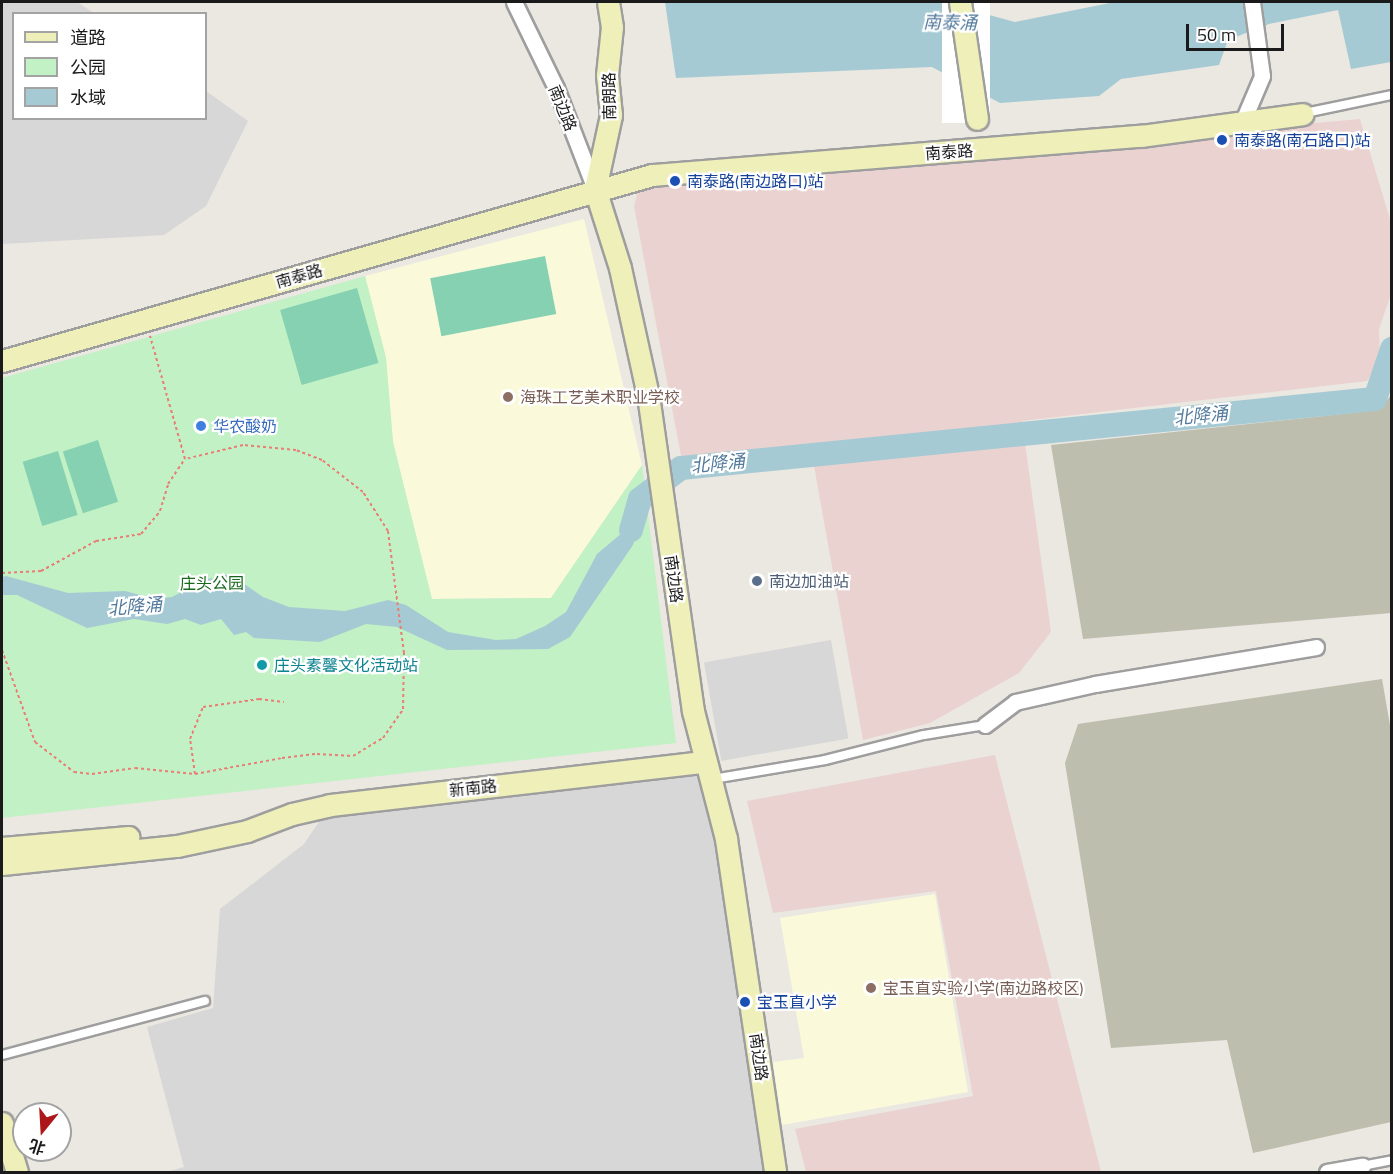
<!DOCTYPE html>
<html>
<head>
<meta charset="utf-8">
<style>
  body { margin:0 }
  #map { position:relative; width:1393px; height:1174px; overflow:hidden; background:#ebe7e1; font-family:"Titillium Web","Noto Sans SC",sans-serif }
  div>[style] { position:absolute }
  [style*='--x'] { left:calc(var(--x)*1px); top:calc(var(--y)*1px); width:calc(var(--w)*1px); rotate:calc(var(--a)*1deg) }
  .residential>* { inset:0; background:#d8d7d7; transform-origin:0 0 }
  .commercial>* { inset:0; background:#ead2d1 }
  .education>* { inset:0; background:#fafadb }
  .construction>* { inset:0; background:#bebeae }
  .park>* { inset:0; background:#c1f1c4 }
  .pitch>* { inset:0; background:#87d1b3; transform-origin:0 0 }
  .water>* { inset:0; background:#a6cad4 }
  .pier>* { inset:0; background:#fff; transform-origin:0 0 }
  .river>* { height:24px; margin:-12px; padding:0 12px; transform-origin:12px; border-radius:12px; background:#a6cad4 }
  .path>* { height:2px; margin-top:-1px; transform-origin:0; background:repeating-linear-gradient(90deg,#e87e75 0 3px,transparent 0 6px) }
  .roads { filter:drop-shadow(2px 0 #9e9e9e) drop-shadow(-2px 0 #9e9e9e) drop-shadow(0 2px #9e9e9e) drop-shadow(0 -2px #9e9e9e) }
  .lane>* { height:8px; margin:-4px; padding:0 4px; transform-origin:4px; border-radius:4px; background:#fff }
  .street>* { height:15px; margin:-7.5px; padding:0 7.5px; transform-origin:7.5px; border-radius:7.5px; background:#fff }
  .secondary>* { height:21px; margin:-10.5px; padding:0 10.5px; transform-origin:10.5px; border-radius:10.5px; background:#eff0b9 }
  .dots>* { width:16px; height:16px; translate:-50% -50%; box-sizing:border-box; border:3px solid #fff; border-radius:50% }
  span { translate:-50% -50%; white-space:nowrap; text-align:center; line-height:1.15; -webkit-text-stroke:4.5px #fff; paint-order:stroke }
  .street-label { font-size:16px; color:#1a1a1a }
  .transit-label { font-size:16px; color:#164399 }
  .left { translate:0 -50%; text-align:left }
  .education-label { font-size:16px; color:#785e54 }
  .shop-label { font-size:16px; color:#366cbe }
  .service-label { font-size:16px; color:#4e5e75 }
  .park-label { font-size:16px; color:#17691c }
  .culture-label { font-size:16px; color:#0d838f }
  .water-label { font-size:18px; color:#537a9d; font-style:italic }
  .frame { position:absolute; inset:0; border:3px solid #1a1a1a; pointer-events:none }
  .legend { position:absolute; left:12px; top:12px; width:195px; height:108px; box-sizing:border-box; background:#fff; border:2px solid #a3a3a3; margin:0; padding:8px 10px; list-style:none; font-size:18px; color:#1a1a1a }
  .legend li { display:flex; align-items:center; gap:12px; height:30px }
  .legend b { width:30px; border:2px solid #a3a3a3 }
  .north { position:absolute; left:12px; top:1102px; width:60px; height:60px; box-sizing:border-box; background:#fff; border:2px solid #a3a3a3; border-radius:50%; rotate:198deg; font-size:16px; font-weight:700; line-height:24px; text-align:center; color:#1a1a1a }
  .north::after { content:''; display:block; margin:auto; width:21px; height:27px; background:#ae171a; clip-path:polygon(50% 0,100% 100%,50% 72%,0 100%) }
  .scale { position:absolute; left:1186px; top:24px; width:98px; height:27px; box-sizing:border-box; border:3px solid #1a1a1a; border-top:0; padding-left:8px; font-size:18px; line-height:21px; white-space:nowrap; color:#1a1a1a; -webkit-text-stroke:4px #fff; paint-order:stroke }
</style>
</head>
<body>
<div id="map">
  <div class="residential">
    <i style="clip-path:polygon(2px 2px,77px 2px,94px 13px,14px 14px,14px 118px,206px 118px,206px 91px,248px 121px,206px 206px,164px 235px,2px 244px)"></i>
    <i style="left:831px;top:640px;width:100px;height:129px;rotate:80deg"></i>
    <i style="clip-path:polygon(699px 769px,714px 826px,764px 1172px,166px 1172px,184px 1167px,147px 1027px,213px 1008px,220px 909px,304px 844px,323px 816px)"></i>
  </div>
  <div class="commercial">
    <i style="clip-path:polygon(1360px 119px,1391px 223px,1391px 294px,1379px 329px,1380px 360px,1367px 381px,1022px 421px,1051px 632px,1019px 673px,930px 723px,863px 740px,811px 449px,682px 461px,634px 206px,638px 191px,650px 182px)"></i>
    <i style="clip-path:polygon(995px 755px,1101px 1172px,806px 1172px,795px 1129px,973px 1096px,936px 891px,773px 913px,747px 801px)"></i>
  </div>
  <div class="education">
    <i style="clip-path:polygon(584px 219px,642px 465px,551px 598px,431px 599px,393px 442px,386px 358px,365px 276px)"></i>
    <i style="clip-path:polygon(935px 894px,968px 1092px,782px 1125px,773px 1062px,804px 1058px,780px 918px)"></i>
  </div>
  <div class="construction">
    <i style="clip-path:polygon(1391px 395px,1391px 613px,1083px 639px,1051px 445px,1379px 410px)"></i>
    <i style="clip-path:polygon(1382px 679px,1392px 737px,1391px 1122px,1253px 1153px,1227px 1040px,1111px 1048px,1065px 763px,1078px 724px)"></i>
  </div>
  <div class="park">
    <i style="clip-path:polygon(365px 276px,386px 358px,393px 442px,432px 599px,551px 598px,642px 465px,676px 743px,2px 818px,2px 378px)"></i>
  </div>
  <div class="pitch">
    <i style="left:545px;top:256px;width:59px;height:117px;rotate:79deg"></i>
    <i style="left:357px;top:288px;width:78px;height:80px;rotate:74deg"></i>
    <i style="left:98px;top:440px;width:65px;height:37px;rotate:72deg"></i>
    <i style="left:58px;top:451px;width:67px;height:37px;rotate:73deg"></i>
  </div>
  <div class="water">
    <i style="clip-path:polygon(665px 2px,941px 2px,1015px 22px,1115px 2px,1391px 2px,1391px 62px,1351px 69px,1338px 10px,1269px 24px,1228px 40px,1219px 65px,1121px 79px,1099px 96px,1000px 103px,932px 67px,676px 78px)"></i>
    <i style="clip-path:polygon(640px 499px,640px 523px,633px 545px,570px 637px,548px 649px,447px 650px,397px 627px,366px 624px,320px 642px,254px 638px,246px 632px,234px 635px,221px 619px,201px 625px,185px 619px,167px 624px,134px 619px,87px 628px,17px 595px,2px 595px,2px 577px,6px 576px,68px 593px,125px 591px,156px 599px,172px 597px,204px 580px,230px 574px,263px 597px,289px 607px,345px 611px,388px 600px,406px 605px,448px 632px,496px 640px,516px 639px,545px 626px,566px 612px,597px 554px,629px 527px)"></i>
  </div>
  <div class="pier">
    <i style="left:942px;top:2px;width:48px;height:121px"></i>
  </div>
  <div class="river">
    <i style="--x:631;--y:530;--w:32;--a:-74"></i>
    <i style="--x:640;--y:499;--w:51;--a:-37.1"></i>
    <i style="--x:681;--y:468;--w:697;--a:-5.68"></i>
    <i style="--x:1375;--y:399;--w:53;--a:-71.2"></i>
  </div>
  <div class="path">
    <i style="--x:2;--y:573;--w:39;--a:-3"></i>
    <i style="--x:41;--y:571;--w:63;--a:-28.6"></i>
    <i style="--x:96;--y:541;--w:46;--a:-8.8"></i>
    <i style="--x:141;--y:534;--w:30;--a:-50"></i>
    <i style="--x:160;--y:511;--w:28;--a:-73"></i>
    <i style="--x:168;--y:484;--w:30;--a:-56"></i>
    <i style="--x:185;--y:459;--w:128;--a:-105.9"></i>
    <i style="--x:2;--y:650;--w:98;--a:70.3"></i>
    <i style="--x:35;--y:742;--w:49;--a:37.6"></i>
    <i style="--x:74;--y:772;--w:18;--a:6"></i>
    <i style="--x:92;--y:774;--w:43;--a:-7.9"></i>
    <i style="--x:135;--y:768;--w:60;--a:5.7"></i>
    <i style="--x:195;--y:774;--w:88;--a:-10.4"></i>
    <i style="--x:282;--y:758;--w:35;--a:-7"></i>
    <i style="--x:317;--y:754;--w:36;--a:3"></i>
    <i style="--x:353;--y:756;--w:35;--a:-31"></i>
    <i style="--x:383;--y:738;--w:35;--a:-55"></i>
    <i style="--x:403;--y:709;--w:56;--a:-89"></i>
    <i style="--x:404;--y:653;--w:123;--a:-97.5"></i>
    <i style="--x:388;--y:531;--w:46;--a:-122.7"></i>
    <i style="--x:363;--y:492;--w:52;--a:-142"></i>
    <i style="--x:322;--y:460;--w:28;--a:-159"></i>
    <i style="--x:296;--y:450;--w:53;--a:-174.6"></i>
    <i style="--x:243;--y:445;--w:60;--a:166.4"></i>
    <i style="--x:195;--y:774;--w:35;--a:-98"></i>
    <i style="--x:190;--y:739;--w:35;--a:-68"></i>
    <i style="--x:203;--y:707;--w:57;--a:-8.1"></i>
    <i style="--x:259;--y:699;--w:25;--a:7"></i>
  </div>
  <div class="roads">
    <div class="lane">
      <i style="--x:1305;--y:113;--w:89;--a:-11.7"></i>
      <i style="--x:713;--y:779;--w:114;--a:-9.6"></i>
      <i style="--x:825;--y:760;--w:102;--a:-14.2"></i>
      <i style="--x:924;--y:735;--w:62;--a:-9.3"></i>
      <i style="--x:2;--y:1055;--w:210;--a:-14.9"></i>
      <i style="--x:1362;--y:1166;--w:31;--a:-11"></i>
    </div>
    <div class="street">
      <i style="--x:514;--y:2;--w:96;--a:64"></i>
      <i style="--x:556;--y:88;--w:108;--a:68.9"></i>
      <i style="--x:1242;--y:123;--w:51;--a:-66.9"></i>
      <i style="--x:1262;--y:76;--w:75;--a:-97.7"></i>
      <i style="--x:985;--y:725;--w:38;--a:-37"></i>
      <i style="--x:1015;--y:702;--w:82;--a:-12.7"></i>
      <i style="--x:1095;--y:684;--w:224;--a:-9.5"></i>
      <i style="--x:1327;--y:1172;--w:36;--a:-10"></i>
    </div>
    <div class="secondary">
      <i style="--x:960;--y:2;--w:118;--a:81.7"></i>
      <i style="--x:595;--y:189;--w:83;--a:72.4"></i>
      <i style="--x:620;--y:268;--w:130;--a:77.6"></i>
      <i style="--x:648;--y:395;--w:319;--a:81.9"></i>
      <i style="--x:693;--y:711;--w:132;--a:75.5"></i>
      <i style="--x:726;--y:839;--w:337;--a:81.6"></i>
      <i style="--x:595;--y:189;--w:76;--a:-77.8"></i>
      <i style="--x:611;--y:115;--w:40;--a:-95.7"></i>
      <i style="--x:607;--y:75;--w:48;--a:-84.1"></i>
      <i style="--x:612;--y:27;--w:25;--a:-99"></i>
      <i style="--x:2;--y:361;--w:676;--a:-15.97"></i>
      <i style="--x:652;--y:175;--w:491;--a:-4.6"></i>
      <i style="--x:1141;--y:136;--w:163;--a:-7.7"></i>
      <i style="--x:2;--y:848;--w:127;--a:-5"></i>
      <i style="--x:2;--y:864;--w:176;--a:-5.9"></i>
      <i style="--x:177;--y:846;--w:72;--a:-12.1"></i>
      <i style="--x:247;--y:831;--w:48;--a:-20.7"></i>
      <i style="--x:292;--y:814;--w:39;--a:-13"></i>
      <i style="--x:330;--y:805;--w:376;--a:-6.6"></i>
      <i style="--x:2;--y:1123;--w:51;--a:73"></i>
    </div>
  </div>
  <div class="dots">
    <i style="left:1222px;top:140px;background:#1a4fb4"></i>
    <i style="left:675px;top:181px;background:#1a4fb4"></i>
    <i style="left:508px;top:397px;background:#8d6e63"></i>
    <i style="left:201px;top:426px;background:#3f7fe0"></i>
    <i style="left:757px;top:581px;background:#5c6f8a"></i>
    <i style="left:262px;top:665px;background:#0f9aa8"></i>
    <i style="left:871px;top:988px;background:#8d6e63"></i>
    <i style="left:745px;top:1002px;background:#1a4fb4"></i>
  </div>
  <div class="street-label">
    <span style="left:609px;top:96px;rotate:-91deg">南朗路</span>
    <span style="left:563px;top:108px;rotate:68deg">南边路</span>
    <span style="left:949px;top:152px;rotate:-4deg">南泰路</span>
    <span style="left:299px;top:276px;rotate:-16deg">南泰路</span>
    <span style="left:674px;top:579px;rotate:82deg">南边路</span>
    <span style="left:473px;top:788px;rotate:-6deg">新南路</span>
    <span style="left:759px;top:1057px;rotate:82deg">南边路</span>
  </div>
  <div class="transit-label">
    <span class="left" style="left:1234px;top:140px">南泰路(南石路口)站</span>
    <span class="left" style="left:687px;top:181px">南泰路(南边路口)站</span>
    <span class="left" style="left:757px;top:1002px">宝玉直小学</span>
  </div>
  <div class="education-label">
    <span class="left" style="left:520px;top:397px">海珠工艺美术职业学校</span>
    <span class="left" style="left:883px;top:988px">宝玉直实验小学(南边路校区)</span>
  </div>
  <div class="shop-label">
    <span class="left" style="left:213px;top:426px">华农酸奶</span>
  </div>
  <div class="service-label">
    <span class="left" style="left:769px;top:581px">南边加油站</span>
  </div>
  <div class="park-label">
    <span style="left:212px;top:583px">庄头公园</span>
  </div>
  <div class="culture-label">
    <span class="left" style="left:274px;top:665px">庄头素馨文化活动站</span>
  </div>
  <div class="water-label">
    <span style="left:950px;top:23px;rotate:1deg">南泰涌</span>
    <span style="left:1201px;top:416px;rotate:-6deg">北降涌</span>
    <span style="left:718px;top:464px;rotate:-6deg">北降涌</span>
    <span style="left:135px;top:607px;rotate:-5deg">北降涌</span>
  </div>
  <div class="frame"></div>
  <ul class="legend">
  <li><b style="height:8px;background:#eff0b9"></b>道路</li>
  <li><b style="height:16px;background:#c1f1c4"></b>公园</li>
  <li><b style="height:16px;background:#a6cad4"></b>水域</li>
  </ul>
  <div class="north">北</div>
  <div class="scale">50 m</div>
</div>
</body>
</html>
